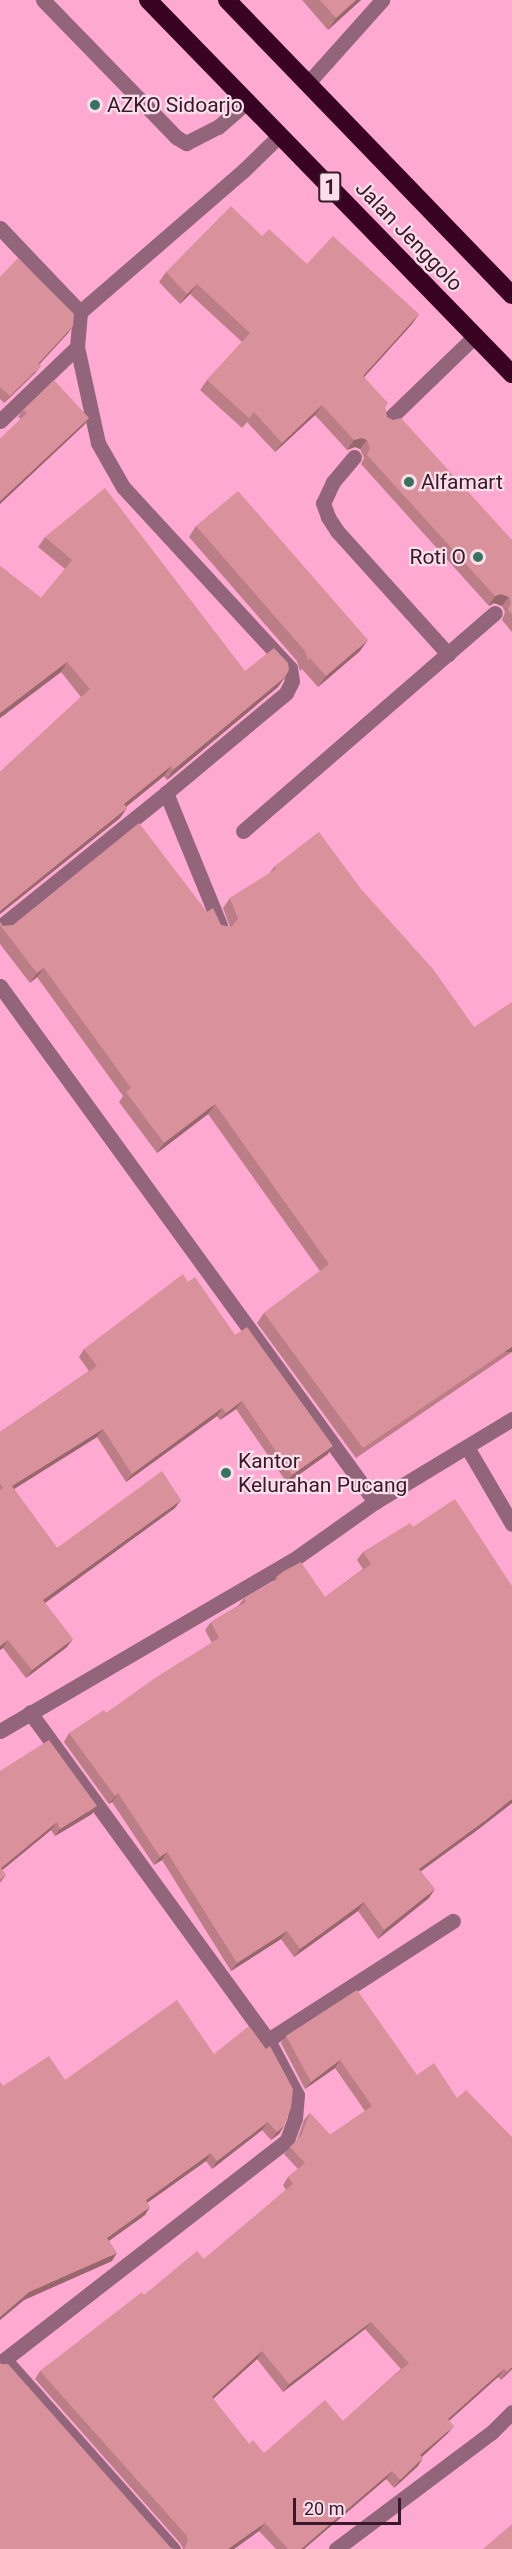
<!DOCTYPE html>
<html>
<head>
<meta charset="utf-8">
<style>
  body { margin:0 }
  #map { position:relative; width:512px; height:2549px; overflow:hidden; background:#fda9d1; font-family:Roboto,sans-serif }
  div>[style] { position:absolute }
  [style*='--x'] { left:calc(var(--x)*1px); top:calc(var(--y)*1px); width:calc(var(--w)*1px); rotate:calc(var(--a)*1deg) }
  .minor>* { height:15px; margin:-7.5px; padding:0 7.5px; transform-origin:7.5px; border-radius:7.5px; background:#93657a }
  .highway>* { height:18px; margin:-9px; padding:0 9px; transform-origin:9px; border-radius:9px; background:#390424 }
  .wall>* { inset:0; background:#bb7e86 }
  .shaded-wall>* { inset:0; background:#98666d; transform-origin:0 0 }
  .building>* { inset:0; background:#d9929c }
  .dots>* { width:16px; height:16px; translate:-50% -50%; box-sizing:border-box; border:3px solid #fadfeb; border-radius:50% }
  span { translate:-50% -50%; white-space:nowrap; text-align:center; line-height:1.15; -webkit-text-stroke:4.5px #fadfeb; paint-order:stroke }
  .shield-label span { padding:2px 4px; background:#fadfeb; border:2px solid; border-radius:4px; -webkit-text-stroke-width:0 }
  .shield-label { font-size:20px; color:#391929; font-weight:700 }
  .poi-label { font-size:21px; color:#391929 }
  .left { translate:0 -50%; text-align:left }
  .right { translate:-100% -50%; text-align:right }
  .street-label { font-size:21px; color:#391929 }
  .scale { position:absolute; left:293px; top:2498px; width:108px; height:27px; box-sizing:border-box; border:3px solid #391929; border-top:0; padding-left:8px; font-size:18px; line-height:21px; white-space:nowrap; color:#391929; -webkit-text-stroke:4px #fadfeb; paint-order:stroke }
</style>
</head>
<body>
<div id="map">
  <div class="minor">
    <i style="--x:43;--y:0;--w:191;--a:45.8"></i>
    <i style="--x:176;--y:137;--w:12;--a:31"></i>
    <i style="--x:186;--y:143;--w:36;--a:-27"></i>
    <i style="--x:218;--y:127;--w:38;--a:-41"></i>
    <i style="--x:307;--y:84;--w:113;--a:-48.2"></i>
    <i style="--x:0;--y:228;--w:116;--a:46.4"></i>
    <i style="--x:388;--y:420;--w:121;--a:-44"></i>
    <i style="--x:0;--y:421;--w:107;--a:-43.9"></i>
    <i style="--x:354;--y:457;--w:33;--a:130"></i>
    <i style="--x:333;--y:482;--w:23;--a:115"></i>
    <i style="--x:323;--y:503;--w:15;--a:70"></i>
    <i style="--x:328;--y:517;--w:17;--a:57"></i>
    <i style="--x:337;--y:531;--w:166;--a:47.9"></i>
    <i style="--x:243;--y:831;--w:333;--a:-40.9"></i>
    <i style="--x:220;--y:925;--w:143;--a:-112.2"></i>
    <i style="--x:166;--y:793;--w:156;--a:-39.8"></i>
    <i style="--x:286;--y:693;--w:13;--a:-63"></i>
    <i style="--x:292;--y:681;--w:13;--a:-99"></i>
    <i style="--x:290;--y:668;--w:246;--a:-132.7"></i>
    <i style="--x:123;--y:487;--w:51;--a:-119.6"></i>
    <i style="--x:98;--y:443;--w:98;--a:-102.3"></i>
    <i style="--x:77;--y:347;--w:35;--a:-85"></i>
    <i style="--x:80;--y:312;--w:216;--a:-40.9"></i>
    <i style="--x:243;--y:171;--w:52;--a:-44.2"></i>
    <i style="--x:0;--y:927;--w:213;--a:-38.9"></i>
    <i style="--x:0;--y:986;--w:638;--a:53.99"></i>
    <i style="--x:467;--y:1447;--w:89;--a:59.7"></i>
    <i style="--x:0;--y:1731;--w:339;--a:-30.3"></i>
    <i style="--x:293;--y:1560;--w:100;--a:-35.3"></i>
    <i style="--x:375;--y:1502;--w:160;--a:-31.2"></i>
    <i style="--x:268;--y:2040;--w:220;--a:-32.8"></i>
    <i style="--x:5;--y:2360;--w:253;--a:48.4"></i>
    <i style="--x:0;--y:2363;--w:363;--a:-37.8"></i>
    <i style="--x:287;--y:2140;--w:23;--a:-70"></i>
    <i style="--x:295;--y:2118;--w:23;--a:-85"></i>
    <i style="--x:297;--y:2095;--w:62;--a:-117.8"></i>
    <i style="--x:268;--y:2040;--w:405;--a:-126"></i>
    <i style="--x:336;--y:2549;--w:195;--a:-36.9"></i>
    <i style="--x:492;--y:2432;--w:28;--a:-45"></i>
  </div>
  <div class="highway">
    <i style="--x:148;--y:0;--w:522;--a:45.78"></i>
    <i style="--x:227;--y:0;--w:410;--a:46"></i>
  </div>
  <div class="wall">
    <i style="clip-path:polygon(302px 0,361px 0,328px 30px)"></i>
    <i style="clip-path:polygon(262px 236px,307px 264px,419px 314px,412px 324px,364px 377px,385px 408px,387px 417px,512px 540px,512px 632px,502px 620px,505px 612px,502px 606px,494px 603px,489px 606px,361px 464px,364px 458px,360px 449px,355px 447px,347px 450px,315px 415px,275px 452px,247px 422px,242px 428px,200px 390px,207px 380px,242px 342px,190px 294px,180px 304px,159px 282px,166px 272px)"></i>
    <i style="clip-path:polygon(0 277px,73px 326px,68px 333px,39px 365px,35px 373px,4px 403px,0 399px)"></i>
    <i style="clip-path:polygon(23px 410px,89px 418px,84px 425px,0 504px,0 439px,21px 419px,18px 417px)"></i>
    <i style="clip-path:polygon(196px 526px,360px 651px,318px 687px,302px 669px,300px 671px,297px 661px,189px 537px)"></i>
    <i style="clip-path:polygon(45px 537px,245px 671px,285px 677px,278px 687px,167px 780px,164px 776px,126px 807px,120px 818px,0 914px,0 772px,81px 697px,61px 672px,0 718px,0 566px,41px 598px,65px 569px,38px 547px)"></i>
    <i style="clip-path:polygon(319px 832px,512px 1352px,356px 1458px,257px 1323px,264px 1313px,320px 1271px,208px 1114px,157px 1153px,119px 1102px,123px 1096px,37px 977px,30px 983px,0 944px,0 922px,3px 926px,207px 912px,221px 925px,230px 927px,223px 908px,230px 898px,269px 874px,274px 867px)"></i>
    <i style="clip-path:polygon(235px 1335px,328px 1454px,287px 1483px,236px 1409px,220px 1420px,217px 1416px,126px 1482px,97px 1437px,14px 1489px,57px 1548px,175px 1508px,45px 1603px,67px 1647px,26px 1678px,3px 1648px,0 1650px,0 1432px,89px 1371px,79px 1357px,84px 1349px)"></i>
    <i style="clip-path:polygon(413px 1527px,512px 1586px,512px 1803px,480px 1828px,421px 1871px,429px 1898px,378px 1939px,358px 1911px,294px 1957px,281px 1939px,231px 1971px,162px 1860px,154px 1865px,112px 1802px,109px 1804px,64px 1742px,69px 1733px,106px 1713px,212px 1643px,205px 1630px,211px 1622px,238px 1606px,244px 1598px,273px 1582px,276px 1577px,325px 1597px,363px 1569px,357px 1560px,363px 1552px)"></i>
    <i style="clip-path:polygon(0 1771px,92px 1814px,55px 1836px,51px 1830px,2px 1870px,6px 1875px,0 1883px)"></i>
    <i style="clip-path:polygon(evenodd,357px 1990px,512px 2369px,501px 2380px,498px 2377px,449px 2421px,448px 2433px,422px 2457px,418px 2466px,394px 2488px,386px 2479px,304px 2549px,276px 2549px,259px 2531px,234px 2549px,182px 2549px,183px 2548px,180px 2543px,35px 2379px,40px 2371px,144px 2295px,204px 2259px,286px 2190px,283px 2185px,288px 2177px,298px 2169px,284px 2154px,290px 2147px,297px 2140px,304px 2120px,310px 2113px,330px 2135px,365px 2111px,335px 2068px,305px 2089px,281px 2043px,286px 2036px,357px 1990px,365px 2329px,401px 2369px,343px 2421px,264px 2453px,249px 2444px,213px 2399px,257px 2359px,283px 2392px,365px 2329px)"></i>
    <i style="clip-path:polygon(214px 2054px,284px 2126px,279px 2134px,271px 2140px,262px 2130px,212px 2169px,206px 2161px,147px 2203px,145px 2215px,109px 2240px,112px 2261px,24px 2300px,0 2320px,0 2082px,3px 2086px,65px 2080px)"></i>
  </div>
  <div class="shaded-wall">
    <i style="clip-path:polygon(356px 0,361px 0,328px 30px,336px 18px)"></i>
    <i style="clip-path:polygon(197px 284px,190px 294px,180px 304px,187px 294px)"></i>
    <i style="clip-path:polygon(419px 314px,412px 324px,357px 385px,363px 376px)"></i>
    <i style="clip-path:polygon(73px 326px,68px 333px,33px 371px,38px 364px)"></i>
    <i style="clip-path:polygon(41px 366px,35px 373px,4px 403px,10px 396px)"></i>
    <i style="clip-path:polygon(322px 405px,315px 415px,275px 452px,282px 443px)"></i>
    <i style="clip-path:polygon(89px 418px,84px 425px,0 504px,0 501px)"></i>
    <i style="clip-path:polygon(362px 438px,367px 440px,360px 449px,355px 447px,347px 450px,354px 440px)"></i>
    <i style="clip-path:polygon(501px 594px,509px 597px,502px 606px,494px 603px,489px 606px,495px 596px)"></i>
    <i style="clip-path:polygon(368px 640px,360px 651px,318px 687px,326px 676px)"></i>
    <i style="clip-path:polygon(67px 662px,61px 672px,0 718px,0 713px)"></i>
    <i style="clip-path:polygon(285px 677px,278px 687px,167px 780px,173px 770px)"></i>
    <i style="clip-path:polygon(171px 766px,164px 776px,117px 814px,124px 804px)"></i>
    <i style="clip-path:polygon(127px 808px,120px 818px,0 914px,0 911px)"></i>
    <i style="clip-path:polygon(44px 968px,37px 977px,30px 983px,37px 973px)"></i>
    <i style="clip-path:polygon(215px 1104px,208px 1114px,157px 1153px,164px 1143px)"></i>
    <i style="left:512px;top:1347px;width:5px;height:180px;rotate:90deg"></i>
    <i style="clip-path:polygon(242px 1401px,236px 1409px,220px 1420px,226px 1413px)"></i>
    <i style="clip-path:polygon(222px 1408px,217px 1416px,126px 1482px,132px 1474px)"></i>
    <i style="clip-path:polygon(103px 1429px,97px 1437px,6px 1494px,12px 1486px)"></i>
    <i style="clip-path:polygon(333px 1446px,328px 1454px,287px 1483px,292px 1475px)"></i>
    <i style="clip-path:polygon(181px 1500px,175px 1508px,38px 1608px,43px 1600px)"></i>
    <i style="clip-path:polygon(73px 1639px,67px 1647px,26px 1678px,32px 1670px)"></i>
    <i style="clip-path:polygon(8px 1640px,3px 1648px,0 1650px,0 1646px)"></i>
    <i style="clip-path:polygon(118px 1793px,112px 1802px,109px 1804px,115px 1796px)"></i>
    <i style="clip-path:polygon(512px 1799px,512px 1803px,480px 1828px,413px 1877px,419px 1869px)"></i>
    <i style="clip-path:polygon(97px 1806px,92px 1814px,55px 1836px,60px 1829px)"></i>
    <i style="clip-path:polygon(57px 1822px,51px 1830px,0 1872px,0 1869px)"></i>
    <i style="clip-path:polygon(167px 1852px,162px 1860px,154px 1865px,160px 1857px)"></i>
    <i style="clip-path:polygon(435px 1889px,429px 1898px,378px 1939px,384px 1930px)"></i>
    <i style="clip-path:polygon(364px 1902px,358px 1911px,294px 1957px,300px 1949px)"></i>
    <i style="clip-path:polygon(287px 1931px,281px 1939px,231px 1971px,237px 1963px)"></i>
    <i style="clip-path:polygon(340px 2060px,335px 2068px,305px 2089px,311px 2082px)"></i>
    <i style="clip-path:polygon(268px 2122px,262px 2130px,212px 2169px,217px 2161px)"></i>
    <i style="clip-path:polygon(284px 2126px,279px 2134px,271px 2140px,277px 2132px)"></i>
    <i style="clip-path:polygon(211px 2153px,206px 2161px,140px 2208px,146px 2200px)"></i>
    <i style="clip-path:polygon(150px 2207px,145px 2215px,102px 2246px,107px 2238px)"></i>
    <i style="clip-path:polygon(117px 2253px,112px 2261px,24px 2300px,0 2320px,0 2317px,29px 2292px)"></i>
    <i style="clip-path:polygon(371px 2322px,365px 2329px,283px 2392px,289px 2384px)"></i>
    <i style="clip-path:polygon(262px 2351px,257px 2359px,206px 2405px,212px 2397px)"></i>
    <i style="clip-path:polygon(512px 2367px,512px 2369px,501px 2380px,507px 2372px)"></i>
    <i style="clip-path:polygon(504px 2369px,498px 2377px,442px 2427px,448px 2419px)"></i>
    <i style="clip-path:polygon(454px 2426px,448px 2433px,415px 2463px,420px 2455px)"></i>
    <i style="clip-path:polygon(423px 2458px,418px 2466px,394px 2488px,400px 2480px)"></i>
    <i style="clip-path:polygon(392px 2471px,386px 2479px,304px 2549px,301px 2549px)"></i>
    <i style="clip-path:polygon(265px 2523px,259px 2531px,234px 2549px,228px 2549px)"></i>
  </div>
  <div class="building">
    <i style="clip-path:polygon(320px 0,356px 0,336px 18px)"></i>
    <i style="clip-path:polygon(231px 206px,262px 236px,269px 229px,307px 264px,333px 236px,419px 314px,363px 376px,388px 403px,385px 408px,387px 417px,393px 420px,401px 418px,512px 540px,512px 614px,508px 610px,511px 602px,509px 597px,501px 594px,495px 596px,367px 455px,370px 448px,367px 440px,362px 438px,354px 440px,322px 405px,282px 443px,254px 412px,249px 418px,207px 380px,250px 333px,197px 284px,187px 294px,166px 272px)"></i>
    <i style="clip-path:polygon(18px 258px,74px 314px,73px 326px,38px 364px,41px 366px,10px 396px,0 387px,0 277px)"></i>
    <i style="clip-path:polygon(54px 380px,89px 418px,0 501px,0 439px,27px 413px,23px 410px)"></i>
    <i style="clip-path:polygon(105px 488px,245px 671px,274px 648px,288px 663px,289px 670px,285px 677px,173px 770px,171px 766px,124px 804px,127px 808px,1px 910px,0 911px,0 772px,90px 689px,67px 662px,0 713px,0 566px,41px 598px,72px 560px,45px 537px)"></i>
    <i style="clip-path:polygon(238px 491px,368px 640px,326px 676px,310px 658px,308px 660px,305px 651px,196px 526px)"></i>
    <i style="clip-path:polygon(139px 823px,207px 912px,213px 908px,221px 925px,231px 927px,238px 919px,230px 898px,276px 869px,274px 867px,319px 832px,361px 889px,433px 969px,474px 1027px,512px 1002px,512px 1347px,363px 1448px,264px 1313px,329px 1264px,215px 1104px,164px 1143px,126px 1092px,131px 1088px,44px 968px,37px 973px,0 925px,0 922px,3px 926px,13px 925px)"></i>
    <i style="clip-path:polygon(183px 1274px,188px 1282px,195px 1277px,235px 1335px,247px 1327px,333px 1446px,292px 1475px,242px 1401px,226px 1413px,222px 1408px,132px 1474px,103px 1429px,12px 1486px,57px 1548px,162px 1471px,181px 1500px,43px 1600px,73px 1639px,32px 1670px,8px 1640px,0 1646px,0 1490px,3px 1488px,0 1483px,0 1432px,97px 1366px,84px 1349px)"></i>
    <i style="clip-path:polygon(455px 1499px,512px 1586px,512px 1799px,486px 1820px,419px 1869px,435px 1889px,384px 1930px,364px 1902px,300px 1949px,287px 1931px,237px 1963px,167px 1852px,160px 1857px,118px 1793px,115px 1796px,69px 1733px,104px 1710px,106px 1713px,155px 1678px,219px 1638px,211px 1622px,246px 1602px,244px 1598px,278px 1579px,276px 1577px,284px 1571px,301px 1562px,325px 1597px,371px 1564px,363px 1552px,410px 1523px,413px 1527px)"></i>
    <i style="clip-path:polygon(49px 1740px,97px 1806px,60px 1829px,57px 1822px,1px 1868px,6px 1875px,0 1879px,0 1771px)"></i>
    <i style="clip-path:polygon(evenodd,357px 1990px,417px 2075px,434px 2063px,457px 2098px,466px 2090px,512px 2137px,512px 2367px,507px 2372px,504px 2369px,448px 2419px,454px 2426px,420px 2455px,423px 2458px,400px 2480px,392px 2471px,301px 2549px,288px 2549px,265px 2523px,228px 2549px,183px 2549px,185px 2548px,188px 2540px,186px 2535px,40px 2371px,142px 2292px,144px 2295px,197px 2251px,204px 2259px,293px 2184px,288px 2177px,305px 2163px,290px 2147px,301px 2136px,310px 2113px,330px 2135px,372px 2106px,340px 2060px,311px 2082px,286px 2036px,357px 1990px,371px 2322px,409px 2363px,343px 2421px,325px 2400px,264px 2453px,253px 2440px,249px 2444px,212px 2397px,262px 2351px,289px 2384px,371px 2322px)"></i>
    <i style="clip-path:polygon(177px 2000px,214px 2054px,249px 2026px,266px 2049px,270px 2046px,293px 2089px,291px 2108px,284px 2126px,277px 2132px,268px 2122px,217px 2161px,211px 2153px,146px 2200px,150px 2207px,107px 2238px,117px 2253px,29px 2292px,0 2317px,0 2082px,3px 2086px,49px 2056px,65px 2080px)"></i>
    <i style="clip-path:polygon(0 2362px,1px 2364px,8px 2364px,171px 2548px,175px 2549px,0 2549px)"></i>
    <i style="clip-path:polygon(512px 2524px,512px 2549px,483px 2549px)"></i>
  </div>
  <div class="dots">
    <i style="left:95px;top:105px;background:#377460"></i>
    <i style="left:409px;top:482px;background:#377460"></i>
    <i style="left:478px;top:557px;background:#377460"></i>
    <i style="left:226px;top:1473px;background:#377460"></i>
  </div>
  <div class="shield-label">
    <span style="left:330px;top:187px">1</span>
  </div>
  <div class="poi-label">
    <span class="left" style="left:107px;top:105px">AZKO Sidoarjo</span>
    <span class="left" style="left:421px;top:482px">Alfamart</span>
    <span class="right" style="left:466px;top:557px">Roti O</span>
    <span class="left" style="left:238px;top:1473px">Kantor<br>Kelurahan Pucang</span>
  </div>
  <div class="street-label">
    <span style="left:409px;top:236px;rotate:46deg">Jalan Jenggolo</span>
  </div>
  <div class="scale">20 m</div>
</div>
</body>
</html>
